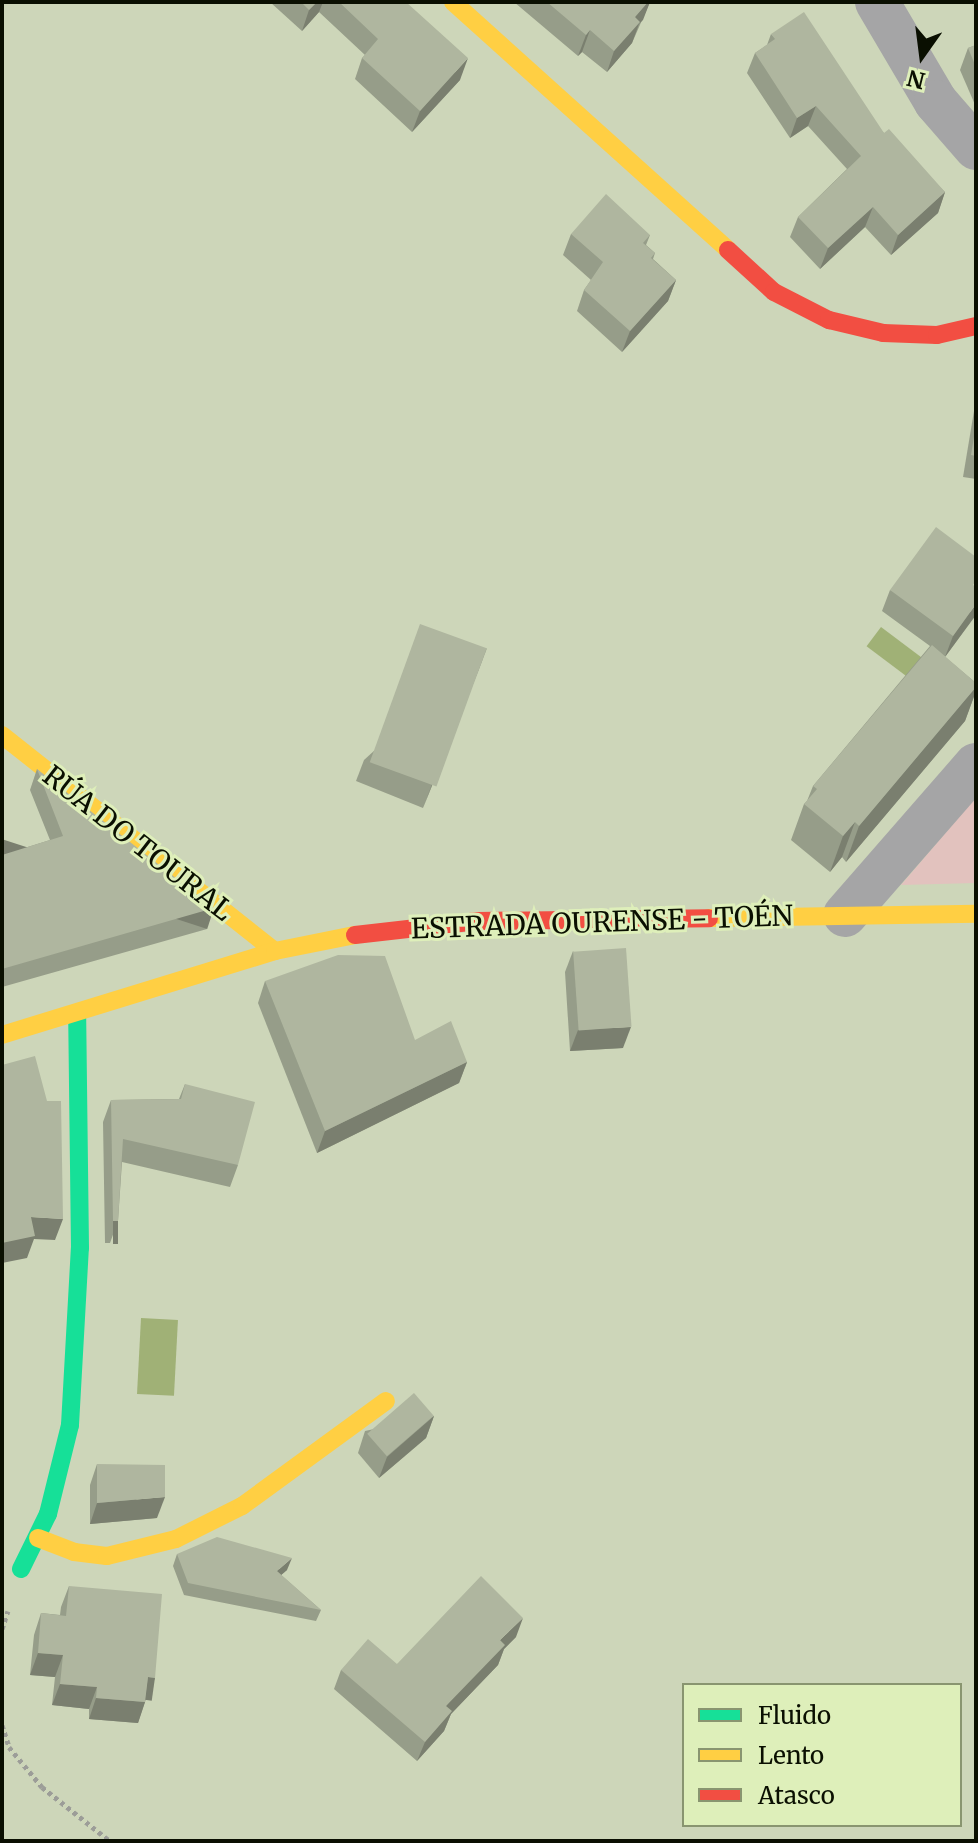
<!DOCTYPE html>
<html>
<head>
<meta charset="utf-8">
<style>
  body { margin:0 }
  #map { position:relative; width:978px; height:1843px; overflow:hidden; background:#cdd6b9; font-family:Merriweather,serif }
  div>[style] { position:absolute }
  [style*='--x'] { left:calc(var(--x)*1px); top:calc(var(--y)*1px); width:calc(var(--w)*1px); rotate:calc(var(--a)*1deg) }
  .green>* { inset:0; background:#e2c2be }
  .water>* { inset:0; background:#a0b176; transform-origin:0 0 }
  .path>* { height:5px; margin-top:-2.5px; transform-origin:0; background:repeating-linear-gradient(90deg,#9c9d98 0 4px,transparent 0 8px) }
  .street>* { height:44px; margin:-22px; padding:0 22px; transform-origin:22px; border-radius:22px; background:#a5a5a6 }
  .fast>* { height:18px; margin:-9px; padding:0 9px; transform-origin:9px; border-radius:9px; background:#16e098 }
  .slow>* { height:18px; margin:-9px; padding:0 9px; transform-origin:9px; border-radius:9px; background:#ffcf43 }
  .jam>* { height:18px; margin:-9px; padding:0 9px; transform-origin:9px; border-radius:9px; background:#f24e42 }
  .wall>* { inset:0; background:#969d89 }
  .shaded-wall>* { inset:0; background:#7a7f6f; transform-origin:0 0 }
  .building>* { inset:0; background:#afb69f; transform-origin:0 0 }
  span { translate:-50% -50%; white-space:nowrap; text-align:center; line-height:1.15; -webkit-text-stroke:6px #deefba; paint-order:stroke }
  .street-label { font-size:28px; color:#0a0f01 }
  .frame { position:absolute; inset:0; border:4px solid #0a0f01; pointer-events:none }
  .legend { position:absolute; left:682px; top:1683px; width:280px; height:144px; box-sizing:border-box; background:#deefba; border:2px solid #899570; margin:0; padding:10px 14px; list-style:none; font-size:24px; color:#0a0f01 }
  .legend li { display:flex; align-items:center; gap:16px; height:40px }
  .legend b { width:40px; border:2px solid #899570 }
  .north { position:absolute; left:882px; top:16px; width:80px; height:80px; -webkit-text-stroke:6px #deefba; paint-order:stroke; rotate:194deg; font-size:22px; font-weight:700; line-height:32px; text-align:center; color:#0a0f01 }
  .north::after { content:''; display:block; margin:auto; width:28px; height:36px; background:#0a0f01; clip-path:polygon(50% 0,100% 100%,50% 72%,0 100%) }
</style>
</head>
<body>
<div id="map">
  <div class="green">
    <i style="clip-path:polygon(976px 797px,976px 883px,901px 885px)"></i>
  </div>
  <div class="water">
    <i style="left:881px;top:627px;width:55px;height:24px;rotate:37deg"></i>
    <i style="left:141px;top:1318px;width:37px;height:76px;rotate:3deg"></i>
  </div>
  <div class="path">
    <i style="--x:2;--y:1629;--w:19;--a:-72"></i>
    <i style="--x:2;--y:1725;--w:23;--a:72"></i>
    <i style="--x:9;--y:1747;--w:52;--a:50.5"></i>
    <i style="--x:42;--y:1787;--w:87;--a:38.5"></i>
  </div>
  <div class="street">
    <i style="--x:877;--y:2;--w:116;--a:59.5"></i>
    <i style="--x:936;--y:102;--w:61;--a:49"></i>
    <i style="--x:845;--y:915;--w:199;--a:-48.9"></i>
  </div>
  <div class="fast">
    <i style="--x:21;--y:1569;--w:61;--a:-63.9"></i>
    <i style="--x:48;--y:1514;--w:92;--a:-76.1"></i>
    <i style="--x:70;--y:1425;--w:177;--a:-86.8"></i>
    <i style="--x:80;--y:1248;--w:234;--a:-90.7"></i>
  </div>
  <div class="slow">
    <i style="--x:453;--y:2;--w:370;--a:42"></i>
    <i style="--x:2;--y:735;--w:348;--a:38.4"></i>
    <i style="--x:709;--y:918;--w:267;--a:-0.9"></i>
    <i style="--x:2;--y:1035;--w:286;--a:-17.1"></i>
    <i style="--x:275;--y:951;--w:82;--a:-11.3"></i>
    <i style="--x:38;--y:1538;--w:39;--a:21"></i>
    <i style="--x:74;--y:1552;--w:33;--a:7"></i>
    <i style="--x:107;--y:1556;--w:71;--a:-13.8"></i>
    <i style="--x:176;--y:1539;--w:74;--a:-26.6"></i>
    <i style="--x:242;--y:1506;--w:178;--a:-36.1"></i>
  </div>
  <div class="jam">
    <i style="--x:728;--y:250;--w:62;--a:42.4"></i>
    <i style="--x:774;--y:292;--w:62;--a:27"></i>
    <i style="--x:829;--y:320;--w:56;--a:13.5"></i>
    <i style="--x:883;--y:333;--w:54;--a:2.1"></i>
    <i style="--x:937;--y:335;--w:40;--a:-13"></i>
    <i style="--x:355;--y:935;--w:124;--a:-6.5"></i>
    <i style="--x:478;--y:921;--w:231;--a:-0.7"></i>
  </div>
  <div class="wall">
    <i style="clip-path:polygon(270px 2px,406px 2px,460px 80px,412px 132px,355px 79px,362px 58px,365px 55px,319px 12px,302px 31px)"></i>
    <i style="clip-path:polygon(514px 2px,650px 2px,632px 43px,607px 72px,582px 52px,578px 56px)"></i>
    <i style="clip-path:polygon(771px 34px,884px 133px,945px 192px,938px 213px,891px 255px,865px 227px,820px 269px,790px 237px,798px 217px,847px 169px,808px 126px,790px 138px,747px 73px,755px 53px,767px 45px)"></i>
    <i style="clip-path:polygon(976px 45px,976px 107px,960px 70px,968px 48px)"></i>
    <i style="clip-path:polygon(571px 234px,650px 235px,646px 245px,655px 253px,653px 259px,676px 280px,668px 301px,622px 352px,577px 311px,584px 290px,591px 280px,563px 255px)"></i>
    <i style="clip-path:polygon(976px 399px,976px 479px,963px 477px)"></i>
    <i style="clip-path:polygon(890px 590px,976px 614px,945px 657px,976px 683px,976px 691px,965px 721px,846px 862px,842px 857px,830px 872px,791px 840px,804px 804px,807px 801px,813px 786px,930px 646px,882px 611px)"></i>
    <i style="clip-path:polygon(487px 648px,423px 808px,356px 781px,364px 760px)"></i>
    <i style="clip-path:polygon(37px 769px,207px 929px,2px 987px,2px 855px,50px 840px,30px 790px)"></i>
    <i style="clip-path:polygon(573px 951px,623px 1048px,570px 1051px,565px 972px)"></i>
    <i style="clip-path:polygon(265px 981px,467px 1062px,459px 1083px,317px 1153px,258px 1003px)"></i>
    <i style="clip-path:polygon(185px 1084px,238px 1165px,230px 1187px,122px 1162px,118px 1221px,110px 1243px,105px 1243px,103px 1122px,111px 1100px,179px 1099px)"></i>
    <i style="clip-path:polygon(434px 1416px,426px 1438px,379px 1478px,358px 1453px,365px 1431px)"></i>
    <i style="clip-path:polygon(97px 1464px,157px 1518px,90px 1524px,90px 1485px)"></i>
    <i style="clip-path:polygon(177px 1554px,287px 1570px,281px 1575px,321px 1610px,316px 1621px,184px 1595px,173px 1566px)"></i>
    <i style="clip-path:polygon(69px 1586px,155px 1678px,147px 1700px,146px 1699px,138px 1723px,89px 1719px,89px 1709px,52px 1705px,55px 1677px,30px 1675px,34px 1635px,41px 1613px,60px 1615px,61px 1607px)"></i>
    <i style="clip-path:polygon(516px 1637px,504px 1649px,498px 1665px,451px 1714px,444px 1731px,417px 1761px,334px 1689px,341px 1670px,397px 1664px)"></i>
  </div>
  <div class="shaded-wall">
    <i style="clip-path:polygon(317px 2px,323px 2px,319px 12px,302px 31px,309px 10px)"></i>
    <i style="clip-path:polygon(648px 2px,650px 2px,643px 20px,639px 24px,632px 43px,607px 72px,614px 51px,635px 17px)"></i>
    <i style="clip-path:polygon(590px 30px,582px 52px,578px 56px,586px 35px)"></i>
    <i style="clip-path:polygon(468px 58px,460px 80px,412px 132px,420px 111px)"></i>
    <i style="clip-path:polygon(816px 106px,808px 126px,790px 138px,797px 118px)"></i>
    <i style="clip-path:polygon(945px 192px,938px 213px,891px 255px,898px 235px)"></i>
    <i style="clip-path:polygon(873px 207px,865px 227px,820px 269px,828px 248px)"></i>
    <i style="clip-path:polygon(676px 280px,668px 301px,622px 352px,630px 331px)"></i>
    <i style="clip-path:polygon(976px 604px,976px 615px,945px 657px,953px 636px)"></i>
    <i style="clip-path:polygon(487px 648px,479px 669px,423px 808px,431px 787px)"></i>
    <i style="clip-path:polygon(976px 687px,976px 691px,965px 721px,846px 862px,859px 826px)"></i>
    <i style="clip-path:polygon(855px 822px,842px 857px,830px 872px,843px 836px)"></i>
    <i style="left:214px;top:908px;width:22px;height:221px;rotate:108deg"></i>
    <i style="clip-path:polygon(631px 1027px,623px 1048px,570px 1051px,578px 1030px)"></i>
    <i style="clip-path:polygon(467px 1062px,459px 1083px,317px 1153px,325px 1131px)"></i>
    <i style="clip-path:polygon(31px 1217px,63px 1219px,55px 1240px,34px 1239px,27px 1258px,2px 1263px,2px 1243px)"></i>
    <i style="left:113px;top:1221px;width:5px;height:23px"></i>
    <i style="clip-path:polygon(434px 1416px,426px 1438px,379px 1478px,387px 1457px)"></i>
    <i style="clip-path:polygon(165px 1497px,157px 1518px,90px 1524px,97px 1503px)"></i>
    <i style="clip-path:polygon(292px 1558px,287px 1570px,273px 1582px,277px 1571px)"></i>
    <i style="clip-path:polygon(523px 1618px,516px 1637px,504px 1649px,498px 1665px,451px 1714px,444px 1731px,417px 1761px,425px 1742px,446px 1706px,500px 1640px)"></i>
    <i style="clip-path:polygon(38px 1653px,63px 1655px,55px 1677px,30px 1675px)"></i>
    <i style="left:148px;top:1677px;width:7px;height:23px;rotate:8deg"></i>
    <i style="clip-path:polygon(60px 1684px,97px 1687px,89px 1709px,52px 1705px)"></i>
    <i style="clip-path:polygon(96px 1698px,145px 1702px,138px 1723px,89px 1719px)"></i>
  </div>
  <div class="building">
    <i style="clip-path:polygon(301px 2px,317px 2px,309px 10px)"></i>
    <i style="clip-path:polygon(339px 2px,406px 2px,468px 58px,420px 111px,362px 58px,378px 39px)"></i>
    <i style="clip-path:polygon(547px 2px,648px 2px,635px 17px,640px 22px,614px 51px,590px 30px,586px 35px)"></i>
    <i style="clip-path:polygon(804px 12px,884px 133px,889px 129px,945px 192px,898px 235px,873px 207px,828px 248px,798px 217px,861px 156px,816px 106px,797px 118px,755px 53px,775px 39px,771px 34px)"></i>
    <i style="clip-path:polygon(976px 45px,976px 67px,968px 48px)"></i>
    <i style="clip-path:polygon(606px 194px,650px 235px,643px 243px,655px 253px,651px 258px,676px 280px,630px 331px,584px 290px,603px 262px,571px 234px)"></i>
    <i style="clip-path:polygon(976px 425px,976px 456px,971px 455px)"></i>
    <i style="clip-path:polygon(936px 527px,976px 557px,976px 580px,973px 585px,976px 587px,976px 604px,953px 636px,890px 590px)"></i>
    <i style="left:420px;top:624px;width:71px;height:147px;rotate:20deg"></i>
    <i style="clip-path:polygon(932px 645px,976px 683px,976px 687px,859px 826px,855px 822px,843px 836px,804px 804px,817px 789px,813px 786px)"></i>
    <i style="clip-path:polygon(37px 769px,214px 908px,2px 969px,2px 855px,63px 836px)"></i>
    <i style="left:626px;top:948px;width:79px;height:53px;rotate:86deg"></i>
    <i style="clip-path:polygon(338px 955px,385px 956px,415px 1040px,451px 1021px,467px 1062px,325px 1131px,265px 981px)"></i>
    <i style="clip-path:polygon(35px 1056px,47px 1101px,61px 1101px,63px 1219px,31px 1217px,35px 1236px,2px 1243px,2px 1065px)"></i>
    <i style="clip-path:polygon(185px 1084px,255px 1102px,238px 1165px,123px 1139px,118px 1221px,113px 1221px,111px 1100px,181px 1099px)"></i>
    <i style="left:414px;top:1393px;width:30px;height:62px;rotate:49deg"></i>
    <i style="clip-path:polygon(97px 1464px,165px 1465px,165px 1497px,97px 1503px)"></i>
    <i style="clip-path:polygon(217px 1537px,292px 1558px,277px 1571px,321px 1610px,188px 1583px,177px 1554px)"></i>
    <i style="clip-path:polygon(481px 1576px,523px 1618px,500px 1640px,505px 1645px,446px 1706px,452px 1711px,425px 1742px,341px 1670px,368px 1639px,397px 1664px)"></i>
    <i style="clip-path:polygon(69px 1586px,162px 1594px,155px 1678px,148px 1677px,145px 1702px,96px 1698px,97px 1687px,60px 1684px,63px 1655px,38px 1653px,41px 1613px,66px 1616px)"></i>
  </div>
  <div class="street-label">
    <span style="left:138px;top:843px;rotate:38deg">RÚA DO TOURAL</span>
    <span style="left:602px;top:922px;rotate:-2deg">ESTRADA OURENSE - TOÉN</span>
  </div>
  <div class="frame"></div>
  <ul class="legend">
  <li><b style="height:10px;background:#16e098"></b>Fluido</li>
  <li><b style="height:10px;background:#ffcf43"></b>Lento</li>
  <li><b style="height:10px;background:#f24e42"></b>Atasco</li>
  </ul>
  <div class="north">N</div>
</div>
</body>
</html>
